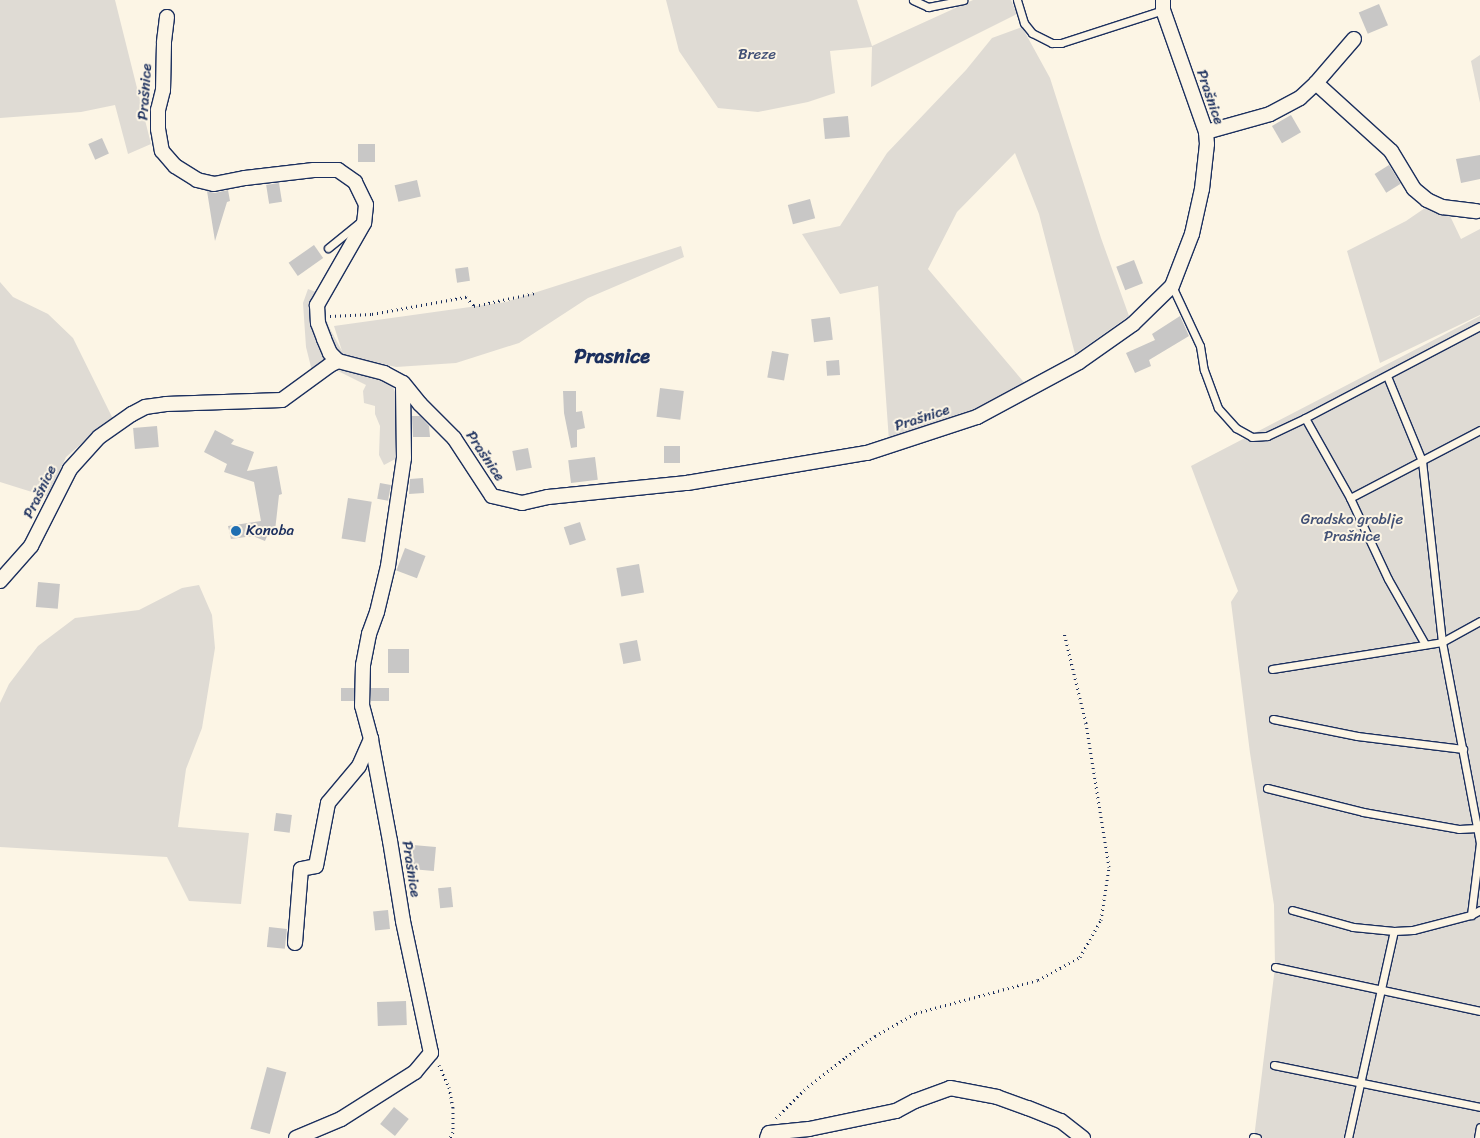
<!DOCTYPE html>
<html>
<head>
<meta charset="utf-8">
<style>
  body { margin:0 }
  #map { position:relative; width:1480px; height:1138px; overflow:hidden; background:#fcf5e5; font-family:Sriracha,sans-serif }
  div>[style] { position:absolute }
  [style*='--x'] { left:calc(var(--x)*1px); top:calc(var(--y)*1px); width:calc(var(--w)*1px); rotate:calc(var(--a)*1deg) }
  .green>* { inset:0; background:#dfdbd4 }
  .building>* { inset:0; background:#c8c7c6; transform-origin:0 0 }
  .path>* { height:3px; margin-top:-1.5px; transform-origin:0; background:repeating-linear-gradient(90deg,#1b2f5e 0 1px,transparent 0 5px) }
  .roads { filter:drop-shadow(1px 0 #1b2f5e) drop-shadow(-1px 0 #1b2f5e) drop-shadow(0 1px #1b2f5e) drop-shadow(0 -1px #1b2f5e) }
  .service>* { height:7px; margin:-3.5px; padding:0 3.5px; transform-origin:3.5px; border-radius:3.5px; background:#fcf5e5 }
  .minor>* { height:14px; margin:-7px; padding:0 7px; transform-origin:7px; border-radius:7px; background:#fcf5e5 }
  .dots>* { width:14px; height:14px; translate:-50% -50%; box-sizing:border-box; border:2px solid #fcf5e5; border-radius:50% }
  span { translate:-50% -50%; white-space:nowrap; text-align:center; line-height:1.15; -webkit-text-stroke:4px #fcf5e5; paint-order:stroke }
  .park-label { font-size:15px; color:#425176 }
  .street-label { font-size:15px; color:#1b2f5e }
  .poi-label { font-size:15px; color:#1b2f5e }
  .left { translate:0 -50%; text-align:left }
  .district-label { font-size:20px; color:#1b2f5e; font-weight:700 }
</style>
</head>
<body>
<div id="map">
  <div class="green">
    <i style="clip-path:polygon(0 0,115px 0,151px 144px,128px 154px,115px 105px,81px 112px,0 118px)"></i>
    <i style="clip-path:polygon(666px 0,857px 0,872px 46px,973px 0,1011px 0,1017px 14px,871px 87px,872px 47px,830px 51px,835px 93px,808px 102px,758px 112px,718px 108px,679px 51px)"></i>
    <i style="clip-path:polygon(1022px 27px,1050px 78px,1101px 238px,1129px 316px,1075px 354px,1039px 214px,1015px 153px,957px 212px,928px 269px,1027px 386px,974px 414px,889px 441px,878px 286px,840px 294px,802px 234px,840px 226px,887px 153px,966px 70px,992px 38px)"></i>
    <i style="clip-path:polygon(1480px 55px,1480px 103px,1471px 61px)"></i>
    <i style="clip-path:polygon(1441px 197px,1461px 239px,1480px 229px,1480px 315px,1380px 363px,1347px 251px,1406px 221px)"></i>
    <i style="clip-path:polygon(681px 246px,684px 257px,588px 298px,519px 343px,456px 363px,396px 367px,345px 355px,312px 371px,306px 347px,303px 303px,308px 289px,329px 297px,322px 307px,329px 327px,342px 351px,334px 326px,506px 302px)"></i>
    <i style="clip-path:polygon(0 282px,13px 297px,48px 314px,73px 338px,115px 423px,88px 438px,66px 457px,48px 497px,0 482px)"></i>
    <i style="clip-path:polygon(1480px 316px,1480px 1138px,1254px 1138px,1275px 967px,1274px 905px,1250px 753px,1231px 602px,1238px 591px,1191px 466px)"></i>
    <i style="clip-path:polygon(336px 370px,388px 375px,402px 409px,399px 457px,384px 465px,379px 455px,380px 426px,375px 414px,375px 406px,364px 403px,363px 391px,366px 385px)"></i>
    <i style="clip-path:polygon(199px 585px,212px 615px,215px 648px,202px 728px,186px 769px,178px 827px,249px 833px,241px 904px,189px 901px,167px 857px,0 847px,0 703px,9px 684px,38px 646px,75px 618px,139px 610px,182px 588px)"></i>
  </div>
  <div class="building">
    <i style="left:1379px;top:4px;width:23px;height:22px;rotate:67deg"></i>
    <i style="left:1291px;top:115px;width:20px;height:22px;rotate:60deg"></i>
    <i style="left:848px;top:116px;width:21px;height:25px;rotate:85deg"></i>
    <i style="left:102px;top:138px;width:17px;height:15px;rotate:66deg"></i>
    <i style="left:358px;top:144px;width:17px;height:18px"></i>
    <i style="clip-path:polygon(1480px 155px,1480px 179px,1461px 183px,1456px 159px)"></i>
    <i style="left:1389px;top:165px;width:22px;height:17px;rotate:58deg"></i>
    <i style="left:417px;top:180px;width:17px;height:23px;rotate:77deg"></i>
    <i style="left:279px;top:183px;width:19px;height:13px;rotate:81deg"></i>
    <i style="clip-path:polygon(228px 190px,230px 201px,227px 202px,215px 241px,207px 191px,215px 193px)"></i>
    <i style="left:810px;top:199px;width:20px;height:23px;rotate:75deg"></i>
    <i style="left:314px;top:245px;width:16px;height:31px;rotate:55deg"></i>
    <i style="left:1134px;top:260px;width:25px;height:19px;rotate:69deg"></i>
    <i style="left:468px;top:267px;width:14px;height:13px;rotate:82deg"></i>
    <i style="clip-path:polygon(1180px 316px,1189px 336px,1149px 360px,1151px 366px,1135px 373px,1126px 353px,1155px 340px,1152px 334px)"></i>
    <i style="left:830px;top:317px;width:23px;height:19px;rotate:83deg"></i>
    <i style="left:772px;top:351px;width:17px;height:27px;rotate:10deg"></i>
    <i style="left:839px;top:360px;width:15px;height:13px;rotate:86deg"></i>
    <i style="left:660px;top:388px;width:24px;height:29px;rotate:7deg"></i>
    <i style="clip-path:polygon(563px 391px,576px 391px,576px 412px,582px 411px,585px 428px,577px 430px,577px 447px,571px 448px,564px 413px)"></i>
    <i style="clip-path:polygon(412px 416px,420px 416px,429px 426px,430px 437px,413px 437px)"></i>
    <i style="left:157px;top:426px;width:21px;height:24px;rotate:85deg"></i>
    <i style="clip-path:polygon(215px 430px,234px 440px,231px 444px,254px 452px,247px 471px,277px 466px,282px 494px,279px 495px,275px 531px,270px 529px,265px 541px,253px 536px,231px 539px,228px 526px,261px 521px,254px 482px,224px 472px,227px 464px,204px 452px)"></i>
    <i style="left:664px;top:446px;width:16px;height:17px"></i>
    <i style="left:528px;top:448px;width:20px;height:16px;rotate:79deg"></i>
    <i style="left:595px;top:457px;width:23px;height:27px;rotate:83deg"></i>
    <i style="clip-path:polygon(423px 478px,424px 493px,409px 494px,410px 479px)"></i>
    <i style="left:380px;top:483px;width:11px;height:16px;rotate:10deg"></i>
    <i style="left:348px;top:498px;width:24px;height:41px;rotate:9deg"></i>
    <i style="left:580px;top:522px;width:19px;height:17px;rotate:72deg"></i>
    <i style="left:405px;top:548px;width:22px;height:24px;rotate:21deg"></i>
    <i style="left:639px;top:564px;width:29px;height:23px;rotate:80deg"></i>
    <i style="left:38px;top:582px;width:22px;height:25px;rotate:5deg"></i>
    <i style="left:637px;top:640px;width:21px;height:18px;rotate:79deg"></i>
    <i style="left:409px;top:649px;width:24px;height:21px;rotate:90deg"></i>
    <i style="left:341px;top:688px;width:13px;height:13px"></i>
    <i style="left:371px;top:688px;width:18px;height:13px"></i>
    <i style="left:276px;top:813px;width:16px;height:18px;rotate:7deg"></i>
    <i style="left:413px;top:845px;width:23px;height:24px;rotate:5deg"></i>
    <i style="left:451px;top:887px;width:20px;height:13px;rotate:84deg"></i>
    <i style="left:388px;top:910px;width:19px;height:15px;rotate:84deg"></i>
    <i style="left:269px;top:927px;width:18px;height:20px;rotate:6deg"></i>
    <i style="left:406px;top:1001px;width:24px;height:29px;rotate:88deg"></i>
    <i style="left:267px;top:1067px;width:20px;height:64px;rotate:15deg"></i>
    <i style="left:394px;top:1107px;width:19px;height:22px;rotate:39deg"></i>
  </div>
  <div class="path">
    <i style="--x:330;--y:316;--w:42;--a:-2.7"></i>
    <i style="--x:372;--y:314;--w:96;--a:-10.3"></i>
    <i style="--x:466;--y:297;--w:12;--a:48"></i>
    <i style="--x:474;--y:306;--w:62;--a:-12"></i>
    <i style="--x:439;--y:1065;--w:24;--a:66"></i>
    <i style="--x:449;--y:1087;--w:21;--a:79"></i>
    <i style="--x:453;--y:1108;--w:24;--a:90"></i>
    <i style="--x:453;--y:1132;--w:7;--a:117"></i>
    <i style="--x:776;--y:1118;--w:40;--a:-45"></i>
    <i style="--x:804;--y:1090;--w:53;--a:-38.2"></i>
    <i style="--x:846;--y:1057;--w:36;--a:-36"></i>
    <i style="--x:875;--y:1036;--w:47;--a:-29.3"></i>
    <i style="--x:916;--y:1013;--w:126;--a:-15.1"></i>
    <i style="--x:1038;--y:980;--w:48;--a:-28.7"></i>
    <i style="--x:1080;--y:957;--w:43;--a:-60.4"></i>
    <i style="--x:1101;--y:920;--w:54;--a:-81.4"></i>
    <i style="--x:1109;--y:867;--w:146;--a:-99.1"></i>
    <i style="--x:1086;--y:723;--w:93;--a:-103.7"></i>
  </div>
  <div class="roads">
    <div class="service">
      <i style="--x:913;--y:0;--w:17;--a:25"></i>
      <i style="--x:928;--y:7;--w:36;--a:-11"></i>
      <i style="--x:1017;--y:0;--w:24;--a:73"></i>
      <i style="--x:1024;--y:23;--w:13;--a:51"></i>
      <i style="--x:1032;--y:33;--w:22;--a:27"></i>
      <i style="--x:1052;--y:43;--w:9;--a:0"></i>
      <i style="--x:1061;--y:43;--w:107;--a:-17.9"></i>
      <i style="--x:328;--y:248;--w:41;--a:-39.1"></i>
      <i style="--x:1172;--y:286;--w:66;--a:65"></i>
      <i style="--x:1200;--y:346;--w:24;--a:81"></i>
      <i style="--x:1204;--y:370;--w:40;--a:69.8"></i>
      <i style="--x:1218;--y:408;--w:27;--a:48"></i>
      <i style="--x:1236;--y:428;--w:18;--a:29"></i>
      <i style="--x:1252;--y:437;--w:15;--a:-4"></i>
      <i style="--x:1267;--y:436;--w:42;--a:-25.3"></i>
      <i style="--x:1305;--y:418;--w:198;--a:-27.7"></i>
      <i style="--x:1387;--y:376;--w:92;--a:67.6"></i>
      <i style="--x:1422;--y:461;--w:182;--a:83.7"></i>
      <i style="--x:1442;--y:642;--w:205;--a:79.3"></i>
      <i style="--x:1305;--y:418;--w:92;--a:60.6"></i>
      <i style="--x:1350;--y:498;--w:89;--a:64.9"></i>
      <i style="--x:1388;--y:579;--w:75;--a:60.4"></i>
      <i style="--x:1350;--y:498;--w:147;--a:-27.6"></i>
      <i style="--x:1272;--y:669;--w:172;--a:-9"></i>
      <i style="--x:1442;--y:642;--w:43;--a:-28.9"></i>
      <i style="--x:1273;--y:719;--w:86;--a:11.4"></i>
      <i style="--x:1357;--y:736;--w:107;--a:7"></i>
      <i style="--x:1267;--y:788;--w:99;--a:14"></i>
      <i style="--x:1363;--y:812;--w:97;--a:10"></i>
      <i style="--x:1459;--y:829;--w:18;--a:-3"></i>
      <i style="--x:1292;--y:910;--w:63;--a:15.6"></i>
      <i style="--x:1353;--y:927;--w:41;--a:5.6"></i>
      <i style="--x:1394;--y:931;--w:19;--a:-3"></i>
      <i style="--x:1413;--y:930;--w:60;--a:-14.5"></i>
      <i style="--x:1471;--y:915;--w:10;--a:-29"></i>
      <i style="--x:1471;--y:915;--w:73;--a:-82.9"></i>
      <i style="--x:1275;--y:967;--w:210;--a:12.1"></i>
      <i style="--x:1274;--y:1065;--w:210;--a:11.5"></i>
      <i style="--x:1253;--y:1137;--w:4;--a:14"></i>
      <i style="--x:1348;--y:1138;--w:212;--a:-77.5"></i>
      <i style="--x:1478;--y:1138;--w:11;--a:-80"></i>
    </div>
    <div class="minor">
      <i style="--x:167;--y:17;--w:26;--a:97"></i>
      <i style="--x:164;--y:43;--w:47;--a:91.2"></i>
      <i style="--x:163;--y:90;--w:21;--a:104"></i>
      <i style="--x:158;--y:110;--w:19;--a:90"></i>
      <i style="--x:158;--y:129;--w:22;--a:80"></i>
      <i style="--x:162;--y:151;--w:20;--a:49"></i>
      <i style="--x:175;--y:166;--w:26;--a:32"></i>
      <i style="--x:197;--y:180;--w:17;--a:13"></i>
      <i style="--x:214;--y:184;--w:32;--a:-11"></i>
      <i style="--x:245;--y:178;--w:69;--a:-6.6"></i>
      <i style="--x:314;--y:170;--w:24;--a:0"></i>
      <i style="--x:338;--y:170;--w:21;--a:35"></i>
      <i style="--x:355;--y:182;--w:25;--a:64"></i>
      <i style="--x:366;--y:205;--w:18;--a:96"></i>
      <i style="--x:364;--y:223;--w:95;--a:119.8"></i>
      <i style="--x:317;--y:305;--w:18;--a:87"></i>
      <i style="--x:318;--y:323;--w:17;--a:69"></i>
      <i style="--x:324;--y:339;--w:15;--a:67"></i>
      <i style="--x:330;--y:353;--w:11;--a:45"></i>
      <i style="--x:1316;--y:83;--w:101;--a:42.2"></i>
      <i style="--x:1391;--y:151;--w:44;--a:58.8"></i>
      <i style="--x:1414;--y:189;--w:17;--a:40"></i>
      <i style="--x:1427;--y:200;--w:17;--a:25"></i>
      <i style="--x:1442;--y:207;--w:35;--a:7"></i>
      <i style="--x:1206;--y:132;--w:66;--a:-15.7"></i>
      <i style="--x:1270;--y:114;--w:34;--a:-28"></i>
      <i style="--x:1300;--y:98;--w:22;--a:-43"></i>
      <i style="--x:1316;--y:83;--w:58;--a:-49.2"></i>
      <i style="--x:0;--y:581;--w:47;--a:-48.5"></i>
      <i style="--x:31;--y:546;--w:86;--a:-63.1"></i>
      <i style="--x:70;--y:469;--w:43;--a:-47.8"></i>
      <i style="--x:99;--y:437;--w:40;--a:-34.9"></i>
      <i style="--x:132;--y:414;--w:15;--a:-28"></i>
      <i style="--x:145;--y:407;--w:21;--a:-8"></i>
      <i style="--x:166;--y:404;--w:116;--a:-2"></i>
      <i style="--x:282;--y:400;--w:59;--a:-36.1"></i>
      <i style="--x:330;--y:365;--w:9;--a:-27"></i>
      <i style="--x:338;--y:361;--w:48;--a:14.6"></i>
      <i style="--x:384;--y:373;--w:21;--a:28"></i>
      <i style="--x:403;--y:383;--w:27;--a:51"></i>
      <i style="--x:420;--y:404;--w:48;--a:45"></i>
      <i style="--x:454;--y:438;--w:69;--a:56.8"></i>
      <i style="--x:492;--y:496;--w:31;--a:13"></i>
      <i style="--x:522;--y:503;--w:27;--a:-13"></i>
      <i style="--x:548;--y:497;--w:140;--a:-5.8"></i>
      <i style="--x:687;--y:483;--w:182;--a:-9.5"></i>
      <i style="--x:867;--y:453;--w:116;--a:-18.1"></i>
      <i style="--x:977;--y:417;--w:116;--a:-28.3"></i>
      <i style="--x:1079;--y:362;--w:66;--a:-35.1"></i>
      <i style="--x:1133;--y:324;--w:54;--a:-44.3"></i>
      <i style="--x:1172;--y:286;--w:56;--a:-69"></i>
      <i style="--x:1192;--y:234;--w:46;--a:-77.5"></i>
      <i style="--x:1202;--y:189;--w:45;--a:-83.7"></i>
      <i style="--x:1207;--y:144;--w:12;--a:-95"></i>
      <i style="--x:1206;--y:132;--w:129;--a:-109.4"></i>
      <i style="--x:1163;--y:10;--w:10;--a:-90"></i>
      <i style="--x:295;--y:943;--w:74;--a:-85.4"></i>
      <i style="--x:301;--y:869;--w:15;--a:-11"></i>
      <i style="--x:316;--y:866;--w:64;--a:-79.2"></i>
      <i style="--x:328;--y:803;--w:48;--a:-50"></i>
      <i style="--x:359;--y:766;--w:30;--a:-66"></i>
      <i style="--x:296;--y:1138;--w:49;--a:-22.9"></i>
      <i style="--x:341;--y:1119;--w:88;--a:-32.4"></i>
      <i style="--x:415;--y:1072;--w:25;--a:-50"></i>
      <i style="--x:431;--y:1053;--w:135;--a:-102"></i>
      <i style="--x:403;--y:921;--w:81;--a:-99.2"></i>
      <i style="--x:390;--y:841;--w:104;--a:-100.6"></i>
      <i style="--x:371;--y:739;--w:34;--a:-105"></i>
      <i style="--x:362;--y:706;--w:41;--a:-88.6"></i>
      <i style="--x:363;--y:665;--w:32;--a:-79"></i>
      <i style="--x:369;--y:634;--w:23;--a:-70"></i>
      <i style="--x:377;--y:612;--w:47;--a:-76.6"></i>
      <i style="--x:388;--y:566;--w:109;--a:-81.6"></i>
      <i style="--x:404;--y:458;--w:74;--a:-90.8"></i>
      <i style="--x:767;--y:1138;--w:5;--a:-68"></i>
      <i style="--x:769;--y:1133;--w:40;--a:-5.7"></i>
      <i style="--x:809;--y:1129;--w:89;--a:-11.7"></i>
      <i style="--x:896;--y:1111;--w:21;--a:-28"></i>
      <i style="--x:915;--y:1101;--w:37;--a:-20"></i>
      <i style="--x:950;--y:1088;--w:48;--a:10.8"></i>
      <i style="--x:997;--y:1097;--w:33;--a:20"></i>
      <i style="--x:1028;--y:1108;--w:35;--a:22"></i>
      <i style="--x:1061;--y:1121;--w:28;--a:38"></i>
    </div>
  </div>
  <div class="dots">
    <i style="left:236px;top:531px;background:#1f6fb2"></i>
  </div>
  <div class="park-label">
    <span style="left:757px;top:55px">Breze</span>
    <span style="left:1352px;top:528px">Gradsko groblje<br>Prašnice</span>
  </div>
  <div class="street-label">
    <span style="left:145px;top:92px;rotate:-86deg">Prašnice</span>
    <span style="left:1210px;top:97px;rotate:71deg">Prašnice</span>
    <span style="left:922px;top:418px;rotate:-18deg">Prašnice</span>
    <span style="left:485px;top:456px;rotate:56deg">Prašnice</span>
    <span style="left:40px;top:492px;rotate:-64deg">Prašnice</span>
    <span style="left:411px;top:869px;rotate:81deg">Prašnice</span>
  </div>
  <div class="poi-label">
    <span class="left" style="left:246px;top:531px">Konoba</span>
  </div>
  <div class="district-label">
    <span style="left:612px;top:356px">Prasnice</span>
  </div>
</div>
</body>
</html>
